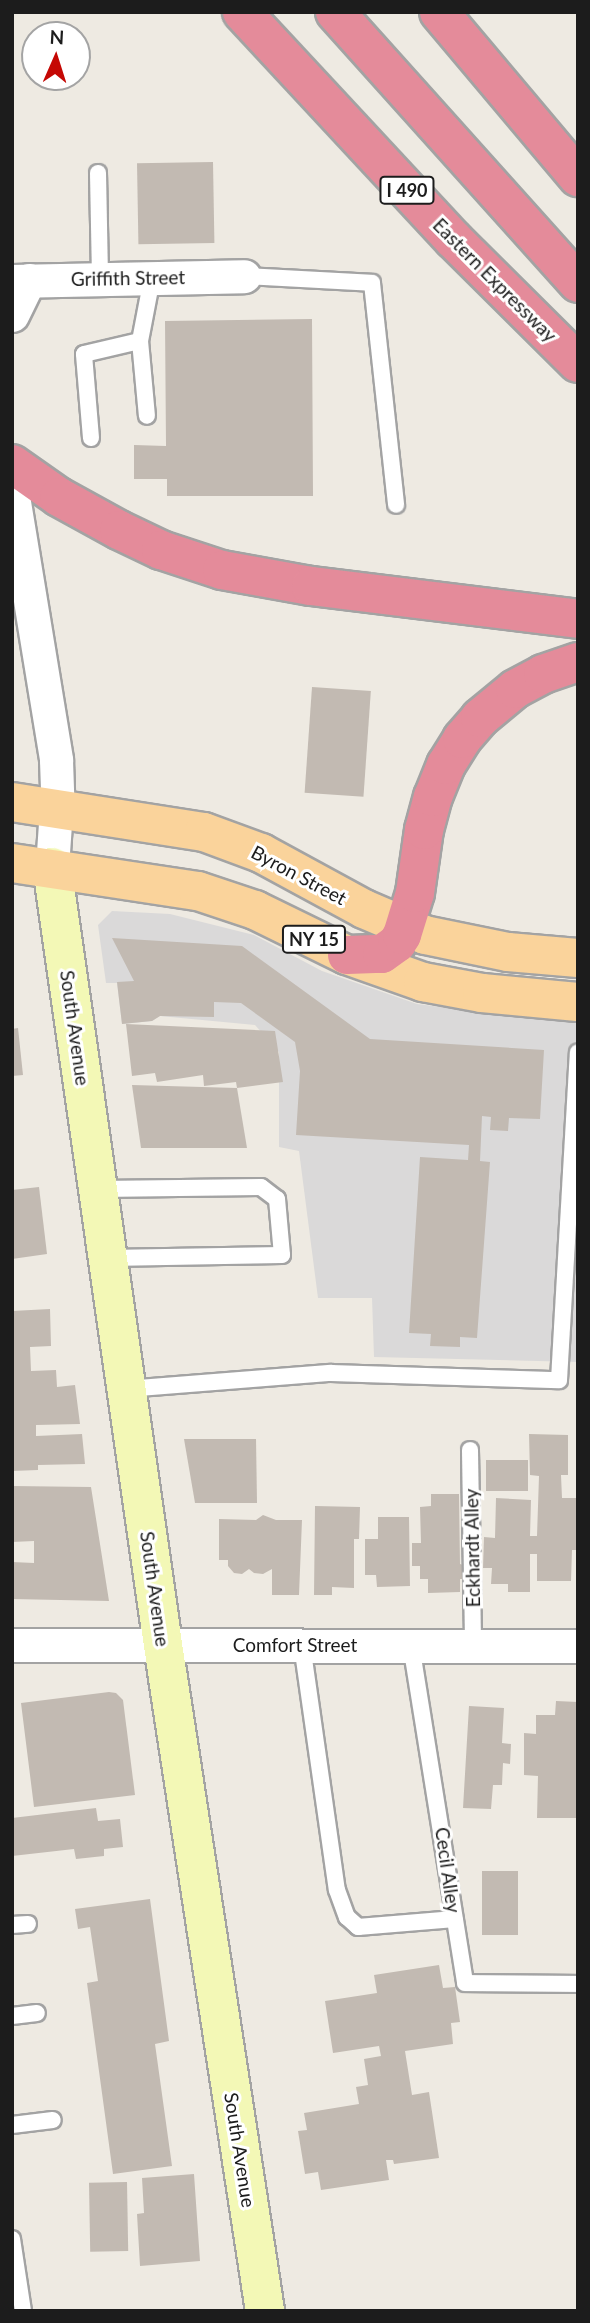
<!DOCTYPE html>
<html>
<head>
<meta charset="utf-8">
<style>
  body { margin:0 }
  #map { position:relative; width:590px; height:2323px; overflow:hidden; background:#eeeae2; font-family:Lato,sans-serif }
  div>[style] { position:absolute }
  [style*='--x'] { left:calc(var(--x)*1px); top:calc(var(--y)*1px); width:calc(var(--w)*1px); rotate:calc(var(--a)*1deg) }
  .residential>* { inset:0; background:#dad9d9 }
  .building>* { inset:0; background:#c2bab2; transform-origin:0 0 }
  .roads { filter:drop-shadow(2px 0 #a3a3a3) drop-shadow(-2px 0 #a3a3a3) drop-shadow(0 2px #a3a3a3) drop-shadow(0 -2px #a3a3a3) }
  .lane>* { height:16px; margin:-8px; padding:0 8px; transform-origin:8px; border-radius:8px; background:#fff }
  .street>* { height:33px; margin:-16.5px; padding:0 16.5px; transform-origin:16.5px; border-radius:16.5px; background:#fff }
  .secondary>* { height:38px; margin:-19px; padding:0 19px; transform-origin:19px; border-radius:19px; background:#f3f8b6 }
  .primary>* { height:38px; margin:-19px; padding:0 19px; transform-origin:19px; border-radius:19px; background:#fad39b }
  .highway>* { height:38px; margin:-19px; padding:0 19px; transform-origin:19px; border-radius:19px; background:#e48b9a }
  span { translate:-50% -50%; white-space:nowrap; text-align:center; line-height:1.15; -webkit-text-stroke:6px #fff; paint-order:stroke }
  .shield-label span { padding:2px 5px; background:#fff; border:2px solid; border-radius:5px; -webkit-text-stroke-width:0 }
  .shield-label { font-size:18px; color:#1c1c1c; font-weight:700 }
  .street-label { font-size:19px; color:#1c1c1c }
  .frame { position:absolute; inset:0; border:14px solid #1c1c1c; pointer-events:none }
  .north { position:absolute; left:21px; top:21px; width:70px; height:70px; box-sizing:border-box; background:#fff; border:2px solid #a4a4a4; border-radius:50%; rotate:3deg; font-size:19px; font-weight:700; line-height:28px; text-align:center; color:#1c1c1c }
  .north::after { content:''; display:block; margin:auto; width:24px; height:32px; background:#c50804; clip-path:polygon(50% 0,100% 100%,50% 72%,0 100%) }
</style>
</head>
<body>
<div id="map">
  <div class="residential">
    <i style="clip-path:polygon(112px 911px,170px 914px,254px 935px,322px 971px,417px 1004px,528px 1018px,578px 1019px,578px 1362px,374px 1357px,372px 1298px,318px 1298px,299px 1151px,279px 1147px,279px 1052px,255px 1025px,160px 1016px,152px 1021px,122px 1024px,117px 983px,106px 983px,98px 925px)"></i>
  </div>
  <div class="building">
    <i style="left:213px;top:162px;width:81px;height:76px;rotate:89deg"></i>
    <i style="clip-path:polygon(312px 319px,313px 496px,167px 496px,167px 479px,134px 479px,134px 445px,166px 446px,165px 321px)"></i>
    <i style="left:312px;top:687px;width:59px;height:106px;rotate:4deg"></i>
    <i style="clip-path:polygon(112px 938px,242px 946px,370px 1039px,544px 1050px,540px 1119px,509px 1118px,508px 1131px,490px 1130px,491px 1117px,482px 1116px,480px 1161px,490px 1162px,477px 1338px,460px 1337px,460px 1347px,430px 1346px,431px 1334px,409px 1333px,420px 1157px,468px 1160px,469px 1145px,296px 1135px,300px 1071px,295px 1042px,241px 1003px,214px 1002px,214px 1017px,160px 1016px,152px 1021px,122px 1024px,117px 982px,134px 981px)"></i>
    <i style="clip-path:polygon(126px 1024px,275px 1031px,283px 1082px,237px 1088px,236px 1082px,204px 1086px,203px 1075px,157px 1082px,155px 1073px,132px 1076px)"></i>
    <i style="clip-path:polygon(18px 1028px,23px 1075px,12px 1076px,12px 1029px)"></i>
    <i style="clip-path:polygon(132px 1085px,237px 1088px,247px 1148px,141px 1148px)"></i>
    <i style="clip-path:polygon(39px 1187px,47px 1254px,12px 1259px,12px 1190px)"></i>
    <i style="clip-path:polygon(50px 1309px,51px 1346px,30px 1347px,31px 1371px,56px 1370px,57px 1387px,75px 1385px,80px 1424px,36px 1425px,36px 1436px,82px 1434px,85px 1464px,38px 1465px,38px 1470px,12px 1471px,12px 1311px)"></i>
    <i style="clip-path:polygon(529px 1434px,568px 1435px,568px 1475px,561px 1475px,562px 1498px,578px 1498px,578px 1550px,572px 1550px,571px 1581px,537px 1581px,537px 1554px,530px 1554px,530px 1592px,508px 1592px,508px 1584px,491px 1584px,492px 1568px,483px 1568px,484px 1537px,495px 1538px,496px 1498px,531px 1500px,530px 1536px,537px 1536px,539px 1476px,530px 1475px)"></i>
    <i style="clip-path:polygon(184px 1439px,256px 1439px,257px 1503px,195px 1503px)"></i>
    <i style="left:486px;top:1460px;width:42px;height:31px"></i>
    <i style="clip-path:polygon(12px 1486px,91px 1487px,109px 1601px,12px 1599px,12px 1562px,34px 1563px,34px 1541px,12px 1542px)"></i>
    <i style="clip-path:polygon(431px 1494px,459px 1494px,460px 1564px,463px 1565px,464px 1579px,460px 1579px,460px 1592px,428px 1593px,428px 1579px,420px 1579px,420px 1566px,412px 1566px,412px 1543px,421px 1543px,420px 1507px,431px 1506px)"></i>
    <i style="clip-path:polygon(315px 1506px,360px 1507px,359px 1539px,354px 1539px,354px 1588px,332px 1587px,332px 1595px,314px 1595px)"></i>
    <i style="clip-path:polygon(263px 1515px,276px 1520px,302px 1520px,299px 1595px,272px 1595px,272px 1569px,263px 1574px,254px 1573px,249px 1569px,242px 1574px,234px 1573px,228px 1566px,228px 1560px,219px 1560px,219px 1519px,256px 1520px)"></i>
    <i style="clip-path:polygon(378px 1517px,409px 1517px,410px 1586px,377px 1587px,376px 1575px,365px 1575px,365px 1539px,378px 1539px)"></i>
    <i style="clip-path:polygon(109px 1692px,116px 1693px,123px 1700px,135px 1795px,34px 1807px,21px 1703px)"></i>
    <i style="clip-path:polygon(556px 1701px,578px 1702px,578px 1818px,537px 1818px,538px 1776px,524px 1775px,524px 1733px,536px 1734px,536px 1715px,555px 1715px)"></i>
    <i style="clip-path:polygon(469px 1706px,504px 1708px,502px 1743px,511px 1744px,510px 1764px,503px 1763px,502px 1785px,493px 1785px,491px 1809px,463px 1808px)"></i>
    <i style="clip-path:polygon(96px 1808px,98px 1821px,120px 1819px,123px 1847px,104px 1849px,104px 1856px,76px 1859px,74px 1849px,12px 1856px,12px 1818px)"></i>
    <i style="left:482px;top:1871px;width:36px;height:64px"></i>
    <i style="clip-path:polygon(150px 1899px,169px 2041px,155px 2044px,172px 2166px,113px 2174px,87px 1983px,98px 1981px,90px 1927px,78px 1929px,75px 1909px)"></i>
    <i style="clip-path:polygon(439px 1965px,443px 1988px,455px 1987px,460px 2022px,451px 2023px,453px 2044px,405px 2051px,412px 2095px,429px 2092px,439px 2158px,394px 2164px,393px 2160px,386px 2160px,389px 2180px,321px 2190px,318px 2172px,305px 2174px,298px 2131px,307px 2130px,304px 2113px,359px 2104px,356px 2087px,368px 2085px,364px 2059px,381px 2056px,379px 2046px,333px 2053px,325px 2001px,377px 1993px,374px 1975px)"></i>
    <i style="clip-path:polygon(194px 2174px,200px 2261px,140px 2266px,137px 2214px,144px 2213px,142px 2178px)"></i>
    <i style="left:127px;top:2182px;width:69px;height:38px;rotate:89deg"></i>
  </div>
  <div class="roads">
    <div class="lane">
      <i style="--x:98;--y:173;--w:105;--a:88.9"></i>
      <i style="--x:244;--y:276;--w:128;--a:3.1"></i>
      <i style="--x:372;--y:283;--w:223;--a:83.8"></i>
      <i style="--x:140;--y:341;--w:75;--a:84.7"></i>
      <i style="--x:91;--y:438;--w:84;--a:-94.8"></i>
      <i style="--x:84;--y:354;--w:57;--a:-13.1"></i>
      <i style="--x:140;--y:341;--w:64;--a:-79.2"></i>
      <i style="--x:98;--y:1189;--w:163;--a:-0.7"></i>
      <i style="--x:261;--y:1187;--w:20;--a:37"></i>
      <i style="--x:277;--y:1199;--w:56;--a:84.9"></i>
      <i style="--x:282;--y:1255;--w:174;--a:179"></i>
      <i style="--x:126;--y:1389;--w:206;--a:-4.5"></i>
      <i style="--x:331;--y:1373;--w:228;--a:1.8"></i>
      <i style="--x:559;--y:1380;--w:328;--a:-86.7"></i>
      <i style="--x:470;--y:1450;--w:196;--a:89.1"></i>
      <i style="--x:302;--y:1645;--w:247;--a:81.9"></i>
      <i style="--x:337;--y:1890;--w:29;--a:70"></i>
      <i style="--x:347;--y:1917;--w:15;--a:42"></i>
      <i style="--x:358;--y:1927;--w:97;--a:-4.7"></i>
      <i style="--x:411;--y:1645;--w:342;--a:80.9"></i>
      <i style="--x:465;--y:1983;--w:113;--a:0.5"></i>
      <i style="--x:12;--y:1925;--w:16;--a:-4"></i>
      <i style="--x:12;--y:2016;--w:25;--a:-7"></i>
      <i style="--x:12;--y:2125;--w:41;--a:-7"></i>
      <i style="--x:12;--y:2239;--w:73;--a:81.3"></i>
    </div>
    <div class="street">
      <i style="--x:12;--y:281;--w:232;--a:-1.2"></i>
      <i style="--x:12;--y:315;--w:39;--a:-64"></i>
      <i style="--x:12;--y:490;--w:274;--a:80.7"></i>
      <i style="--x:56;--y:760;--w:35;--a:88"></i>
      <i style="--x:57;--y:795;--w:72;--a:94"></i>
      <i style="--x:12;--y:1645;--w:566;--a:0.1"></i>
    </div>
    <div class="secondary">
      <i style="--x:52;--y:867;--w:786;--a:81.88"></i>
      <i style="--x:163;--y:1645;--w:674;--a:81.29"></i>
    </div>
    <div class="primary">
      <i style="--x:12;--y:802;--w:194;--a:8.9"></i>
      <i style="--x:204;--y:832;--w:61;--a:20.2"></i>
      <i style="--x:261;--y:853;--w:117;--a:28.5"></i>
      <i style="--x:364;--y:909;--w:66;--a:23.1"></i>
      <i style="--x:425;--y:935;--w:85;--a:11.6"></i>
      <i style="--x:508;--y:952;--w:70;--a:4.9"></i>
      <i style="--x:12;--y:863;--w:188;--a:8.6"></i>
      <i style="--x:198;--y:891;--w:60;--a:18.4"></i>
      <i style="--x:255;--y:910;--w:102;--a:26.1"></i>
      <i style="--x:347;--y:955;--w:81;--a:19.6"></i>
      <i style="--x:423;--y:982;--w:60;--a:10.6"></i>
      <i style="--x:482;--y:993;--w:96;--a:5.4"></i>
    </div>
    <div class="highway">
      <i style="--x:242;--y:12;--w:310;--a:47.1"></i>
      <i style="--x:453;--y:239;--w:176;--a:44.8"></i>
      <i style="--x:335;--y:12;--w:364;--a:48.1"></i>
      <i style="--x:439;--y:12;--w:216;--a:49.9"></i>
      <i style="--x:12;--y:464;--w:57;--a:35.1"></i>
      <i style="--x:59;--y:497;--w:68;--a:28.8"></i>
      <i style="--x:119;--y:530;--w:47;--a:25.5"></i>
      <i style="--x:161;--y:550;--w:64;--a:18.2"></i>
      <i style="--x:222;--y:570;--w:90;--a:10.2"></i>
      <i style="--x:311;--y:586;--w:269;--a:7"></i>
      <i style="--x:347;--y:955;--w:35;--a:-2"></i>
      <i style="--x:382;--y:954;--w:19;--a:-36"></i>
      <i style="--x:397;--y:943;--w:9;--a:-58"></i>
      <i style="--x:402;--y:935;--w:44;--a:-72.8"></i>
      <i style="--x:415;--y:893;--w:64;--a:-81.9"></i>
      <i style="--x:424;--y:830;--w:34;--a:-75"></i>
      <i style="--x:433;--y:797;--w:35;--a:-68"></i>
      <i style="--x:446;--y:765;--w:31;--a:-58"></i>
      <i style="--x:462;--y:739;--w:28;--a:-49"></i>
      <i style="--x:480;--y:718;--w:45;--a:-39.6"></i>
      <i style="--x:515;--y:689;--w:32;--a:-28"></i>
      <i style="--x:543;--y:674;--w:37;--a:-19"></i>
    </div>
  </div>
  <div class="shield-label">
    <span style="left:407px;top:190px">I 490</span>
    <span style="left:314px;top:939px">NY 15</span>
  </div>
  <div class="street-label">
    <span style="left:128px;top:278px;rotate:-1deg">Griffith Street</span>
    <span style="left:495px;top:280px;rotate:45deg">Eastern Expressway</span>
    <span style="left:299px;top:875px;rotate:28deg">Byron Street</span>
    <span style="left:75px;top:1028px;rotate:82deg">South Avenue</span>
    <span style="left:472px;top:1548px;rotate:-91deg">Eckhardt Alley</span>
    <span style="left:155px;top:1589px;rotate:82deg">South Avenue</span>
    <span style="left:295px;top:1645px">Comfort Street</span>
    <span style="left:448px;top:1870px;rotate:82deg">Cecil Alley</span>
    <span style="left:240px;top:2150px;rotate:81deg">South Avenue</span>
  </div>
  <div class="frame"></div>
  <div class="north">N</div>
</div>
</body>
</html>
